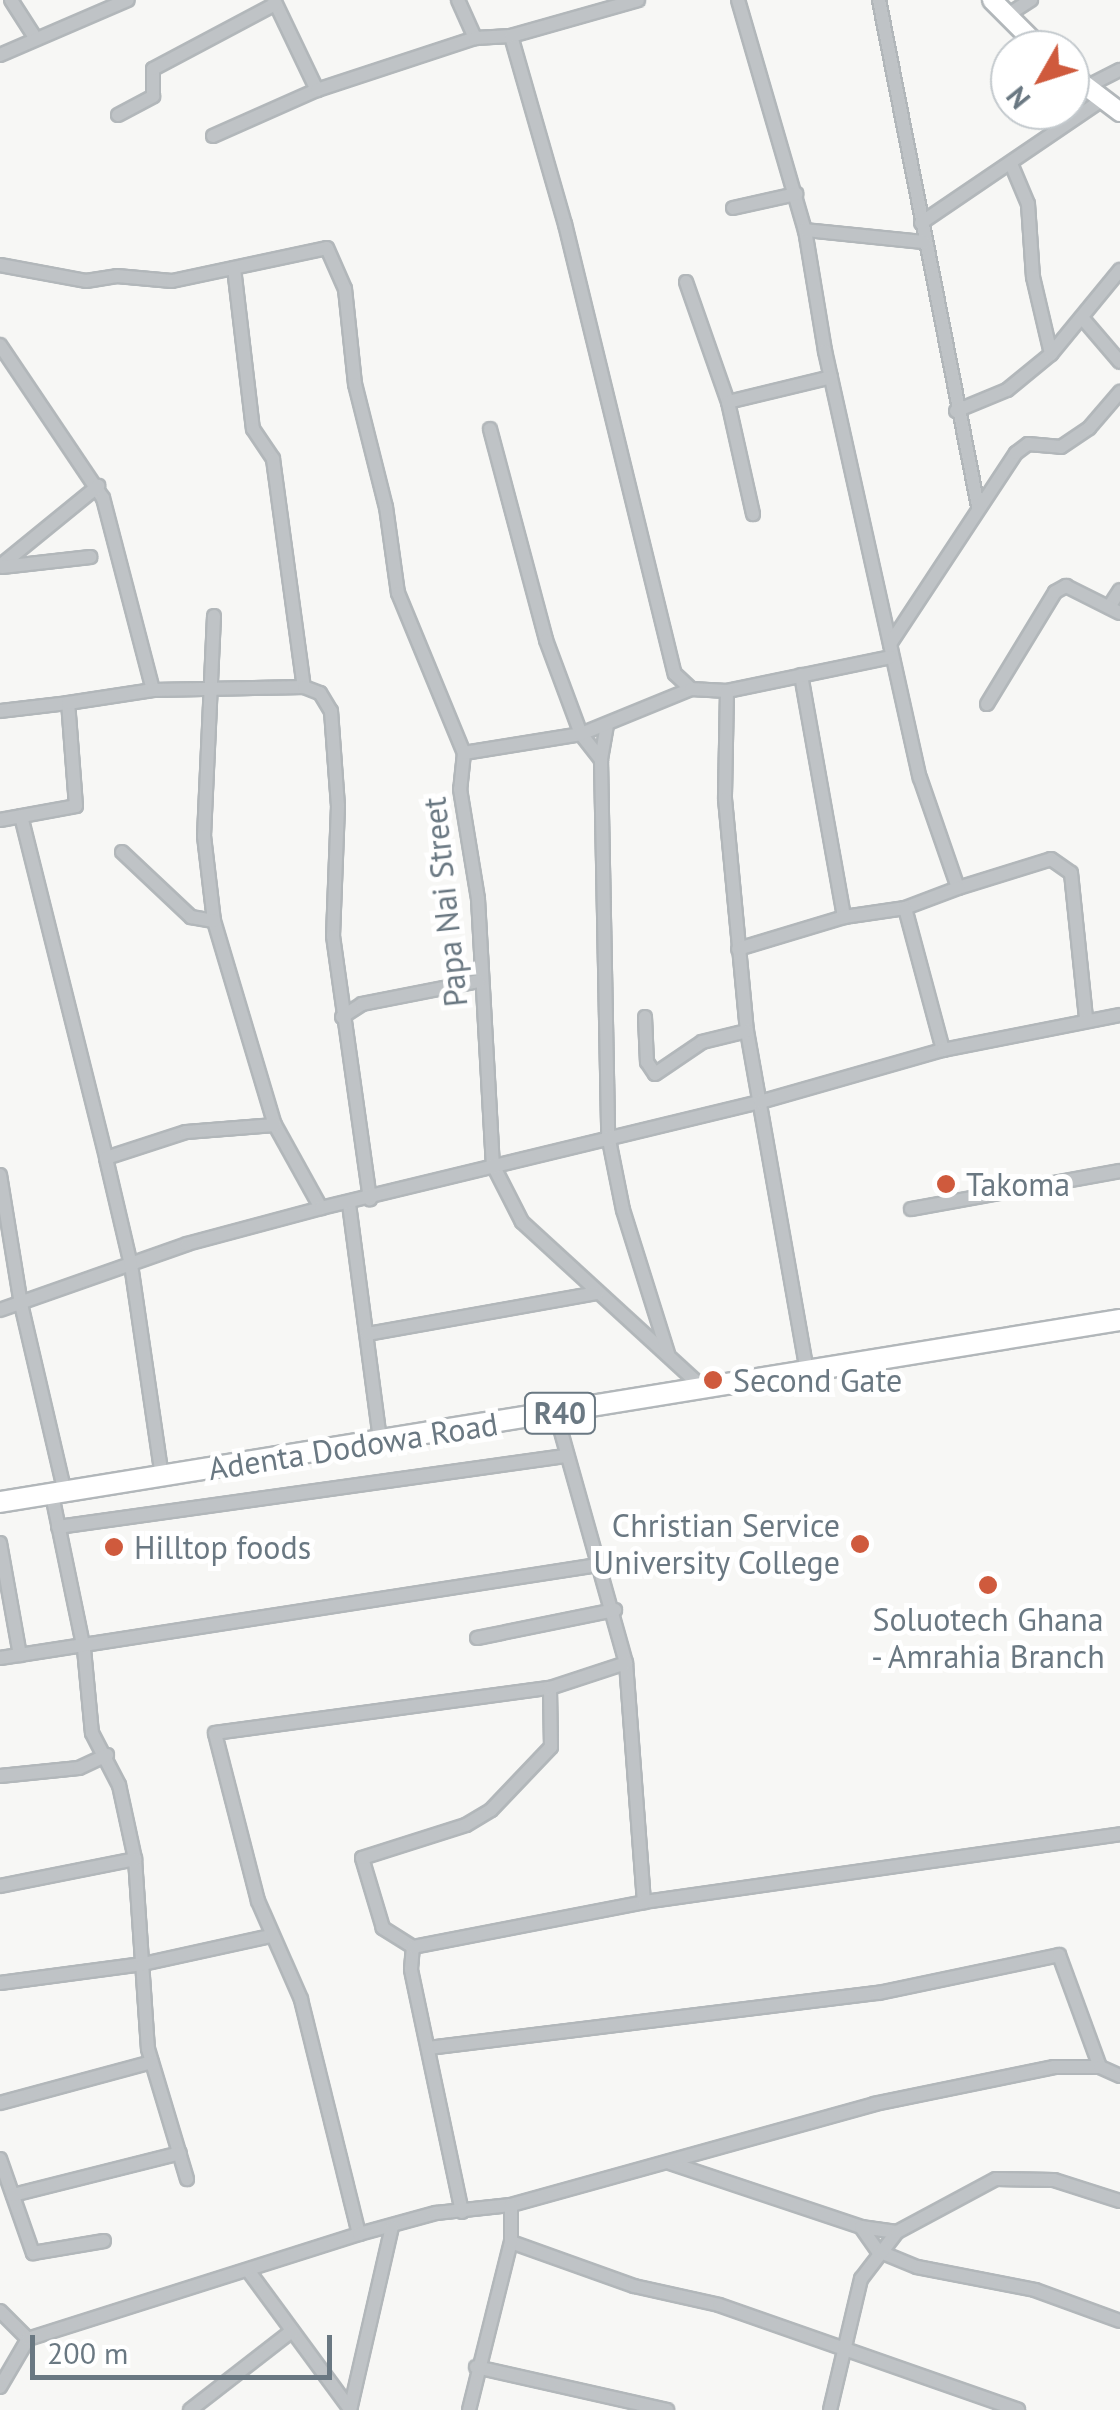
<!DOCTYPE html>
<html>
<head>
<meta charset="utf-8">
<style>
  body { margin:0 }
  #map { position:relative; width:1120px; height:2410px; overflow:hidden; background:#f7f7f5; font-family:"PT Sans",sans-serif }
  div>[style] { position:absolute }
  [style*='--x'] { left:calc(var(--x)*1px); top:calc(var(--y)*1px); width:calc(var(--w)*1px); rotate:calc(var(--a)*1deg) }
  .roads { filter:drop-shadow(2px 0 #b2b7ba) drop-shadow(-2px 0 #b2b7ba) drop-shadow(0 2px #b2b7ba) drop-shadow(0 -2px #b2b7ba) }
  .street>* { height:12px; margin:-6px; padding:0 6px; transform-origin:6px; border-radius:6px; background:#bfc3c6 }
  .secondary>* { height:18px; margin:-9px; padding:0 9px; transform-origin:9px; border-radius:9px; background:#fff }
  .primary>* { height:20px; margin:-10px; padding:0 10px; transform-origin:10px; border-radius:10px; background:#fff }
  .dots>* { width:28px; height:28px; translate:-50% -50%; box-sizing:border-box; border:5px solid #fff; border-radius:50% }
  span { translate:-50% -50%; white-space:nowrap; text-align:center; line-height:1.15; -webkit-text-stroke:10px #fff; paint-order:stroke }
  .shield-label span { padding:2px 8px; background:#fff; border:2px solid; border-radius:8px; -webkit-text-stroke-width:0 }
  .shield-label { font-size:30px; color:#6a7882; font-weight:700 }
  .street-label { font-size:32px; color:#6a7882 }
  .poi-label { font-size:32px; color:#6a7882 }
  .left { translate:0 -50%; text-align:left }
  .right { translate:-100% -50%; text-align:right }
  .north { position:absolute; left:990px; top:30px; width:100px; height:100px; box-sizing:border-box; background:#fff; border:2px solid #c3c9cd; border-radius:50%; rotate:231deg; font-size:28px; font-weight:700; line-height:40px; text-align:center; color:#6a7882 }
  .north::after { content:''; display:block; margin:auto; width:35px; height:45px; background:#cf5a3d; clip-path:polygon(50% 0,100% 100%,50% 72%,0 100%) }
  .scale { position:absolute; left:30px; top:2335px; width:302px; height:45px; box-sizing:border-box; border:5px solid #6a7882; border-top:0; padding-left:12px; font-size:30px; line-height:35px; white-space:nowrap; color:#6a7882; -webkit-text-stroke:8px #fff; paint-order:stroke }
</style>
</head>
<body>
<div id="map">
  <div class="roads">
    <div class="street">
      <i style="--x:11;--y:0;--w:46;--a:57.3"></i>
      <i style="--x:274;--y:0;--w:100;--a:64.5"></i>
      <i style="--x:458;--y:0;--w:42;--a:65.9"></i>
      <i style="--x:738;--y:0;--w:240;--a:73.8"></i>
      <i style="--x:805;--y:230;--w:123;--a:80.6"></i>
      <i style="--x:825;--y:351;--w:437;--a:77.5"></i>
      <i style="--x:920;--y:778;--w:116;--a:70.9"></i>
      <i style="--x:958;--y:888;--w:97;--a:-17.3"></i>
      <i style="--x:1051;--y:859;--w:24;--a:35"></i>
      <i style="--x:1071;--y:873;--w:147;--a:84.1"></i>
      <i style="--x:879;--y:0;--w:516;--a:78.93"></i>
      <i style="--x:1006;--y:16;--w:30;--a:-33"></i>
      <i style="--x:511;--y:36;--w:196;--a:74"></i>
      <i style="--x:565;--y:224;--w:463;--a:76.3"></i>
      <i style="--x:675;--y:674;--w:22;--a:43"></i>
      <i style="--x:0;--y:55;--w:139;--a:-23.3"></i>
      <i style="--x:1086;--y:87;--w:38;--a:-27"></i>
      <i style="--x:118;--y:115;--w:40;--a:-28"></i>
      <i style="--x:153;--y:96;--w:27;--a:-90"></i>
      <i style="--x:153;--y:69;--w:138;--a:-28"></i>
      <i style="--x:213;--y:136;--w:114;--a:-23.9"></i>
      <i style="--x:317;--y:90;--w:166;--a:-18.2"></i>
      <i style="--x:475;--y:38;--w:36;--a:-3"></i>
      <i style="--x:511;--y:36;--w:132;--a:-15.8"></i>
      <i style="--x:1012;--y:166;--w:41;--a:67.2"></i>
      <i style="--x:1028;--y:204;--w:73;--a:86.1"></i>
      <i style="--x:1033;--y:277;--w:79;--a:76.8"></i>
      <i style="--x:733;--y:208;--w:65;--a:-12.5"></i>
      <i style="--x:921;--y:223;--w:219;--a:-34.2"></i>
      <i style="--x:805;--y:230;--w:120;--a:5.8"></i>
      <i style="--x:0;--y:265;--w:87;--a:10.5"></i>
      <i style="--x:86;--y:281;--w:31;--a:-9"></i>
      <i style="--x:117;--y:276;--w:55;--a:5.2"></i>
      <i style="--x:172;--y:281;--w:158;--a:-12"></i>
      <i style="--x:327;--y:248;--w:45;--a:66.3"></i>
      <i style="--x:345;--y:289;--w:96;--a:84"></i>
      <i style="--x:355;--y:384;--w:127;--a:75.9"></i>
      <i style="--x:386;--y:507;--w:87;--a:82.1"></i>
      <i style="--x:398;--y:593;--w:173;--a:67.6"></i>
      <i style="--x:464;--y:753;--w:36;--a:96"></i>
      <i style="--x:460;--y:789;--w:111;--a:80.7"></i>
      <i style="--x:478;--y:899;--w:266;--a:86.8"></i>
      <i style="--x:493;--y:1165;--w:64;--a:63"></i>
      <i style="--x:522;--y:1222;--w:246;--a:42.5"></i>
      <i style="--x:234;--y:268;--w:162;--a:83.3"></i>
      <i style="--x:253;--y:429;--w:36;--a:56"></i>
      <i style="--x:273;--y:459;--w:230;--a:82.3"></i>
      <i style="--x:686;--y:282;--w:127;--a:70.7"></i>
      <i style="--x:728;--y:402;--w:115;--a:77.4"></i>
      <i style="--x:1084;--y:320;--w:55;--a:49.4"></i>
      <i style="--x:0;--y:345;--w:184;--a:56.1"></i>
      <i style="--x:103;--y:498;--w:198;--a:75.4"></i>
      <i style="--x:728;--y:402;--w:106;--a:-13.6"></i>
      <i style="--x:956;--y:411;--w:55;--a:-22.4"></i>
      <i style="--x:1007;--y:390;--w:57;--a:-39.3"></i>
      <i style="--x:1051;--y:354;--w:109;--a:-50.6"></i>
      <i style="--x:490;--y:429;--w:218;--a:75.1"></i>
      <i style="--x:546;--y:640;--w:100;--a:69.6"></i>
      <i style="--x:581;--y:734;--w:33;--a:52"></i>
      <i style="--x:0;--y:566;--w:127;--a:-39.2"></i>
      <i style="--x:2;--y:567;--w:89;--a:-6.5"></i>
      <i style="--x:1109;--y:607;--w:20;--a:-57"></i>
      <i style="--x:214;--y:616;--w:220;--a:92.6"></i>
      <i style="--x:204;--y:836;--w:86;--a:83.3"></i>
      <i style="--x:214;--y:921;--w:213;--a:73.4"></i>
      <i style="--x:275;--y:1125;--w:95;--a:61"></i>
      <i style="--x:890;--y:644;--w:229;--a:-56.6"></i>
      <i style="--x:1016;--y:453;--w:15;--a:-37"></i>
      <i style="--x:1028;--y:444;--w:33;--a:5"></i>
      <i style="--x:1061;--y:447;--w:34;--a:-34"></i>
      <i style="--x:1089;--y:428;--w:48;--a:-49.3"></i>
      <i style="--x:801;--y:675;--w:246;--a:79.9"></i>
      <i style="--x:727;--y:691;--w:167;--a:-11.7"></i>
      <i style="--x:987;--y:704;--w:131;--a:-58.7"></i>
      <i style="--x:1055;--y:592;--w:13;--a:-29"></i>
      <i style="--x:1066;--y:586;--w:60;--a:26.6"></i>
      <i style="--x:0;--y:711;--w:68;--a:-6.7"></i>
      <i style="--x:607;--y:725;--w:36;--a:100"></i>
      <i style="--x:601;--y:760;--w:375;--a:88.9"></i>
      <i style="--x:608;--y:1135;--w:76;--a:78.7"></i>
      <i style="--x:623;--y:1210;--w:151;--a:72.6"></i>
      <i style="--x:464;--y:753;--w:119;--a:-9.2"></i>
      <i style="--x:581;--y:734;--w:119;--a:-22.2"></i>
      <i style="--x:691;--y:689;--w:36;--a:3"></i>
      <i style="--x:727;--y:691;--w:108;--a:91.1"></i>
      <i style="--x:725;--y:799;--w:233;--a:84.6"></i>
      <i style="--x:747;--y:1031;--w:344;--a:80"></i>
      <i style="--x:21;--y:816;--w:352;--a:76"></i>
      <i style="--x:0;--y:820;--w:77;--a:-10.4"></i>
      <i style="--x:76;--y:806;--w:103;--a:-94.4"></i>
      <i style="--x:68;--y:703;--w:86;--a:-8.7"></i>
      <i style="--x:153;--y:690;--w:151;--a:-1.1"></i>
      <i style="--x:304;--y:687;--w:17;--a:21"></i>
      <i style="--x:320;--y:693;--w:21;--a:59"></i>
      <i style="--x:331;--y:711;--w:95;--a:85.8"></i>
      <i style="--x:338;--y:806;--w:130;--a:92.2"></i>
      <i style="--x:333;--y:936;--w:266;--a:82"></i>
      <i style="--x:122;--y:852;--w:95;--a:43.3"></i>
      <i style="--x:191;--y:917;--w:23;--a:10"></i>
      <i style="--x:905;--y:908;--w:57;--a:-20.7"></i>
      <i style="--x:738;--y:949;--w:111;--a:-16.8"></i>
      <i style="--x:844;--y:917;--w:62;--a:-8.4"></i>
      <i style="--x:905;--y:908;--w:147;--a:75"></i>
      <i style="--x:342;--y:1017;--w:24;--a:-33"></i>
      <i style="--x:362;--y:1004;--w:119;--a:-11.1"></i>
      <i style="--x:645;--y:1017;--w:45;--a:87.5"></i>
      <i style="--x:647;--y:1062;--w:14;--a:56"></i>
      <i style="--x:655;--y:1074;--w:57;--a:-34.2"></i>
      <i style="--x:702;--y:1042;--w:46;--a:-13.7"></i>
      <i style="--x:0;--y:1175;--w:131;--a:80.8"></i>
      <i style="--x:21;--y:1304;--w:194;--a:76.9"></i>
      <i style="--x:349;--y:1204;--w:239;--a:82.5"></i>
      <i style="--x:911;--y:1209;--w:212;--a:-10.3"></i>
      <i style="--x:0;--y:1310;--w:198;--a:-19.4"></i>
      <i style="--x:187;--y:1244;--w:139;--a:-15"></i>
      <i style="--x:321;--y:1208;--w:452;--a:-13.6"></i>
      <i style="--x:760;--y:1102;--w:190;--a:-15.9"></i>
      <i style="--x:943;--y:1050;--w:180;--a:-11.2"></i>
      <i style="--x:367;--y:1334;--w:234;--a:-10.1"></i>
      <i style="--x:556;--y:1414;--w:259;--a:74.3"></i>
      <i style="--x:626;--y:1663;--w:240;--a:85.7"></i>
      <i style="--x:162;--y:1477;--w:214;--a:-98.3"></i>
      <i style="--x:131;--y:1265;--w:110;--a:-103.2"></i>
      <i style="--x:106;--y:1158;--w:84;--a:-18"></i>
      <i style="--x:186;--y:1132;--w:89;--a:-4.5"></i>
      <i style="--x:52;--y:1495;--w:157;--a:78.3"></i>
      <i style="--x:84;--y:1649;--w:84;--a:84.6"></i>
      <i style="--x:92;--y:1733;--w:59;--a:62.6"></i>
      <i style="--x:119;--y:1785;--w:76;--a:77.8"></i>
      <i style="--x:135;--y:1859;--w:190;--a:86.1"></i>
      <i style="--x:148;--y:2049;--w:136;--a:73.3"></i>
      <i style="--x:58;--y:1527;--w:512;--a:-7.97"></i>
      <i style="--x:0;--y:1543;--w:114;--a:79.9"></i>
      <i style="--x:477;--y:1638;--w:141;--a:-11.5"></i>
      <i style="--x:0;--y:1658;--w:605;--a:-8.84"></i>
      <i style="--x:0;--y:1776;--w:79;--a:-5.8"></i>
      <i style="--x:79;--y:1768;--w:31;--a:-25"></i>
      <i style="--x:0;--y:1886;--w:138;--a:-11.3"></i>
      <i style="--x:413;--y:1947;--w:36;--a:-148"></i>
      <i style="--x:383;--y:1928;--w:73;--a:-106.7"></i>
      <i style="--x:362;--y:1858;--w:109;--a:-17.6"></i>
      <i style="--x:466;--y:1825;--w:29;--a:-31"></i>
      <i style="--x:491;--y:1810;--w:87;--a:-46.4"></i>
      <i style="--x:551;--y:1747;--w:59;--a:-91"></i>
      <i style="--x:0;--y:1983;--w:144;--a:-7.6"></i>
      <i style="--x:143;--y:1964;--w:130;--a:-12.4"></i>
      <i style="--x:428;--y:2048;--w:454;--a:-7"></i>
      <i style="--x:879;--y:1993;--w:184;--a:-11.9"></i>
      <i style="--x:1059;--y:1955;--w:119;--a:69.9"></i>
      <i style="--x:0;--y:2103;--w:157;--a:-15.1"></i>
      <i style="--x:0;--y:2159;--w:100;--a:70.7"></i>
      <i style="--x:33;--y:2253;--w:72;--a:-9.6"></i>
      <i style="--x:670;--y:2163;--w:201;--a:18.5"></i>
      <i style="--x:861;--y:2227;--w:36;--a:8"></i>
      <i style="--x:13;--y:2195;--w:172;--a:-14.1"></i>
      <i style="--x:462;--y:2212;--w:248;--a:-101.9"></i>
      <i style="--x:411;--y:1969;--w:22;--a:-85"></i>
      <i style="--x:413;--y:1947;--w:235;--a:-11"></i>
      <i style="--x:644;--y:1902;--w:481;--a:-8.1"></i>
      <i style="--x:861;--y:2227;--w:29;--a:55"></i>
      <i style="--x:878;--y:2251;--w:42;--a:22.3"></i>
      <i style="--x:917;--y:2267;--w:120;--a:11"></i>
      <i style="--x:1035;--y:2290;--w:90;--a:20"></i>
      <i style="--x:359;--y:2234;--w:242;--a:-103.9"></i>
      <i style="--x:301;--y:1999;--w:107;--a:-113.7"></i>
      <i style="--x:258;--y:1901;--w:173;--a:-104.4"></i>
      <i style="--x:215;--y:1733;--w:338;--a:-7.7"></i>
      <i style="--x:550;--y:1688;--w:80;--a:-18.2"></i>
      <i style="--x:511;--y:2242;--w:131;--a:19.7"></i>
      <i style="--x:634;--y:2286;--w:87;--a:12.6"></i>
      <i style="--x:719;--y:2305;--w:317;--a:19.3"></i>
      <i style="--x:250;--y:2273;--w:169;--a:53.7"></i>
      <i style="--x:0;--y:2311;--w:40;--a:45"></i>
      <i style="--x:476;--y:2367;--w:196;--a:12.7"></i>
      <i style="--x:0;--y:2387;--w:56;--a:-59.7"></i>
      <i style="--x:28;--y:2339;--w:347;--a:-17.6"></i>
      <i style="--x:359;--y:2234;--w:80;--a:-15.3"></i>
      <i style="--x:436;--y:2213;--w:75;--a:-6.1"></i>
      <i style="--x:511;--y:2205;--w:377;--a:-15.5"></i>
      <i style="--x:874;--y:2104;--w:184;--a:-11.6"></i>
      <i style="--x:1054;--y:2067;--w:46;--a:0"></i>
      <i style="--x:1100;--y:2067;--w:22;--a:24"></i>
      <i style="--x:190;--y:2410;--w:129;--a:-37.8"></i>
      <i style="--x:350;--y:2410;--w:188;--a:-77.1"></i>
      <i style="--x:469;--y:2410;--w:173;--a:-76"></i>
      <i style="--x:511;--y:2242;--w:37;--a:-90"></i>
      <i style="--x:830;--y:2410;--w:135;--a:-76.7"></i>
      <i style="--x:861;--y:2279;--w:59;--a:-52.5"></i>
      <i style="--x:897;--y:2232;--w:112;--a:-28.2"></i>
      <i style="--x:996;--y:2179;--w:58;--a:1"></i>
      <i style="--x:1054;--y:2180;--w:69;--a:17.7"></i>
    </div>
    <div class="secondary">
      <i style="--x:992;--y:0;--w:71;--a:45"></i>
      <i style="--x:1070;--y:74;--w:63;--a:37.2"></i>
    </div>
    <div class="primary">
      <i style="--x:0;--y:1502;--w:1135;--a:-9.23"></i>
    </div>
  </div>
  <div class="dots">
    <i style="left:946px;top:1184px;background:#cf5a3d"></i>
    <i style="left:713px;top:1380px;background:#cf5a3d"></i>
    <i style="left:860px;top:1544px;background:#cf5a3d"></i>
    <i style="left:114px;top:1547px;background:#cf5a3d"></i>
    <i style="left:988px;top:1585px;background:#cf5a3d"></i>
  </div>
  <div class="shield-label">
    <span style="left:560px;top:1413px">R40</span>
  </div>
  <div class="street-label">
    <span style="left:445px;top:902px;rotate:-96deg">Papa Nai Street</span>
    <span style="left:353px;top:1446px;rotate:-9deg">Adenta Dodowa Road</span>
  </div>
  <div class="poi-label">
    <span class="left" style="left:966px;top:1184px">Takoma</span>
    <span class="left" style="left:733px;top:1380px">Second Gate</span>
    <span class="right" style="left:840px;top:1544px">Christian Service<br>University College</span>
    <span class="left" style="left:134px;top:1547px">Hilltop foods</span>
    <span style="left:988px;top:1638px">Soluotech Ghana<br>- Amrahia Branch</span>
  </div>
  <div class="north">N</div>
  <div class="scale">200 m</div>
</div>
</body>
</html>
